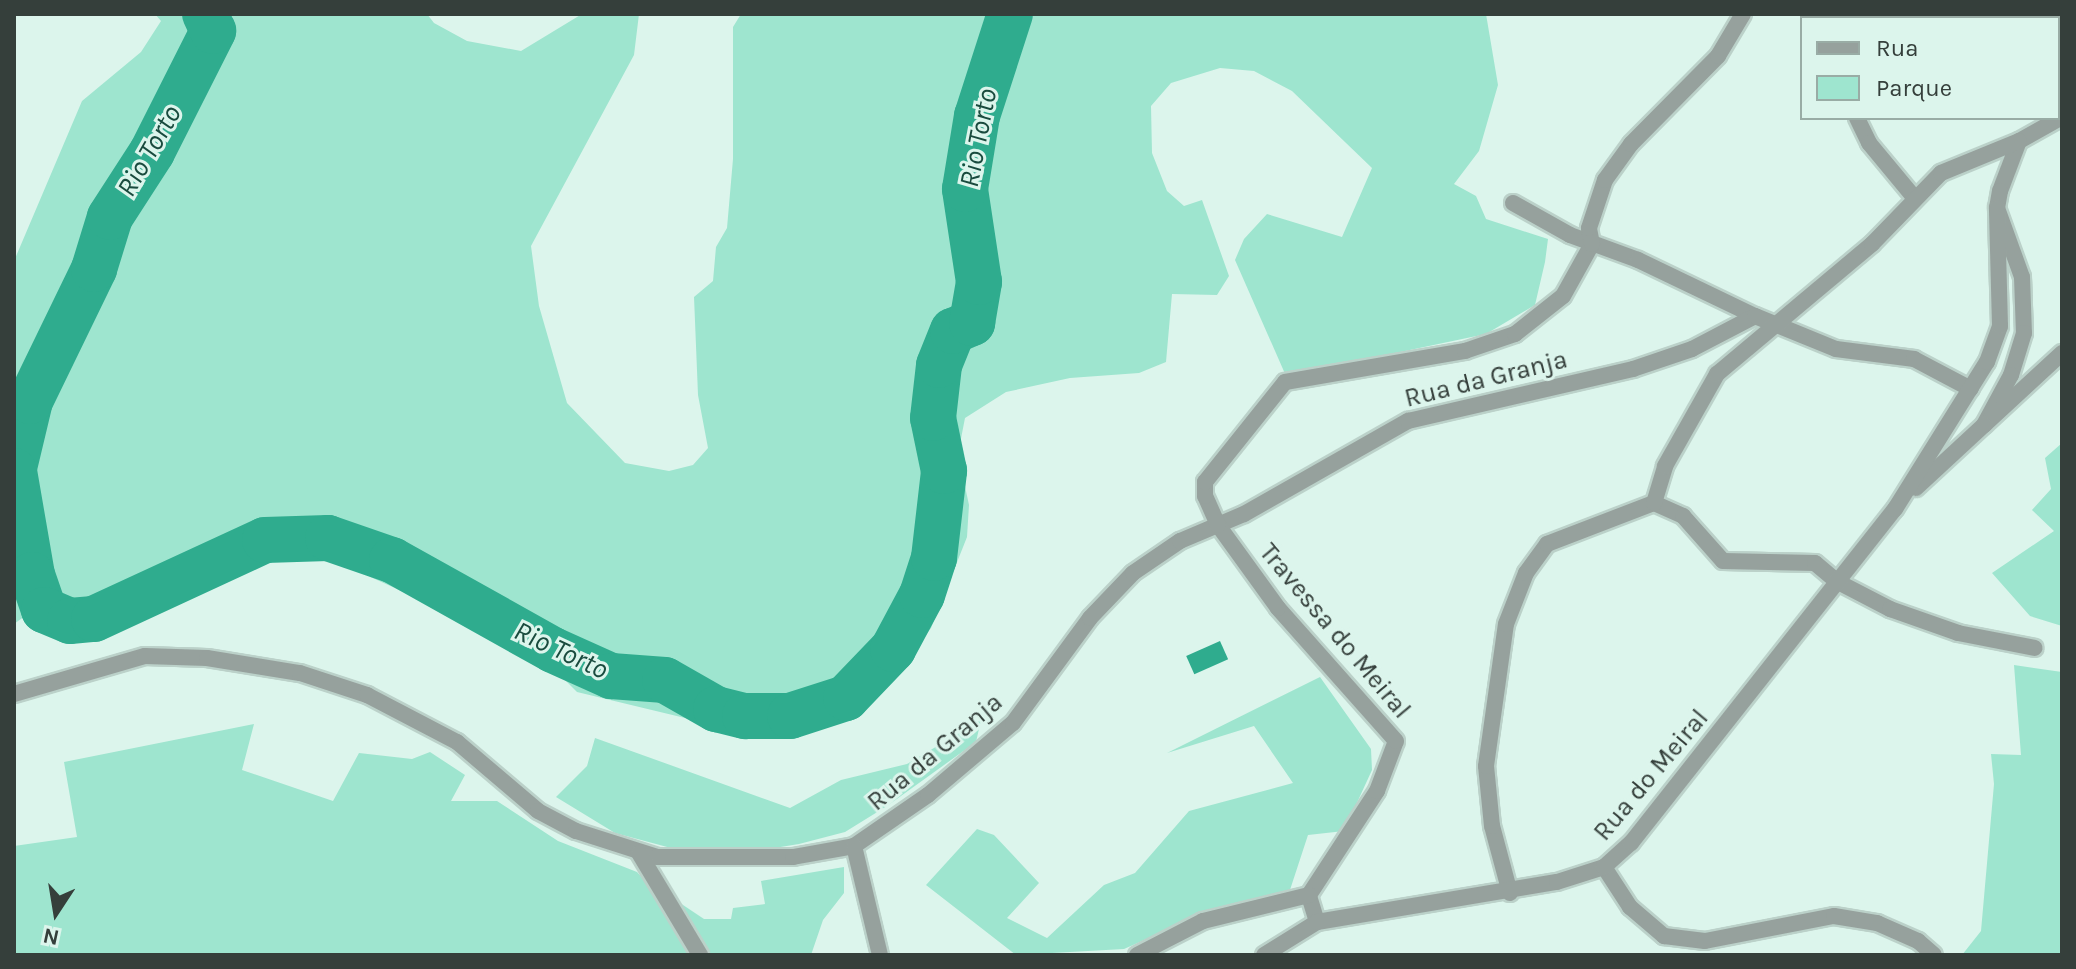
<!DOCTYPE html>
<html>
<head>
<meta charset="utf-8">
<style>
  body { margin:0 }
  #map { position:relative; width:2076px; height:969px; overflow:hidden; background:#dcf5ec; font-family:Karla,sans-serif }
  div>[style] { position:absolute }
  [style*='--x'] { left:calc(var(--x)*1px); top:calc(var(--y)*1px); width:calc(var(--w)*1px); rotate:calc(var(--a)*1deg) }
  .green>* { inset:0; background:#9ee5cf }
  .water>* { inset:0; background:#2fac8e; transform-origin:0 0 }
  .river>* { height:46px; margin:-23px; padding:0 23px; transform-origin:23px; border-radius:23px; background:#2fac8e }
  .roads { filter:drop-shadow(2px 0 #bbd1c9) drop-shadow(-2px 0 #bbd1c9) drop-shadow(0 2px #bbd1c9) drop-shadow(0 -2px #bbd1c9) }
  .minor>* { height:16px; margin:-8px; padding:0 8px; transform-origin:8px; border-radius:8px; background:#96a19d }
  span { translate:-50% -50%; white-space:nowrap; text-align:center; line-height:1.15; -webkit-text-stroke:6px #dcf5ec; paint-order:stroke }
  .street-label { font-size:26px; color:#353f3b }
  .water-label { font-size:28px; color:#194b3e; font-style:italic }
  .frame { position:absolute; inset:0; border:16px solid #353f3b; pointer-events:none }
  .legend { position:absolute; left:1800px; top:16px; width:260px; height:104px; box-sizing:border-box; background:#dcf5ec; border:2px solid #99aca5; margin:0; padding:10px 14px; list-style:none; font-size:24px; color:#353f3b }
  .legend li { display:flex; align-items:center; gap:16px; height:40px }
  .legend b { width:40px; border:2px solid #99aca5 }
  .north { position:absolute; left:16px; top:873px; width:80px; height:80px; -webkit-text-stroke:6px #dcf5ec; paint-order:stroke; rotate:192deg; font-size:22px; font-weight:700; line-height:32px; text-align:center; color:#353f3b }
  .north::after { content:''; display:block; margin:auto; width:28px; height:36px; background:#353f3b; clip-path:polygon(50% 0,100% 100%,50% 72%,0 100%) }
</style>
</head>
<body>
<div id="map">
  <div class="green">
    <i style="clip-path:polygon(155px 14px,427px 14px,434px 23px,467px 41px,521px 51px,582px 14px,639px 14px,634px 55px,531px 246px,539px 306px,567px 403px,625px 463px,669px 471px,693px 465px,708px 448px,698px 395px,694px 297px,713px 281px,716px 247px,727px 228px,733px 159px,733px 27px,741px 14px,1486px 14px,1498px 85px,1479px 151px,1454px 184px,1476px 196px,1486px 219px,1548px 239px,1545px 262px,1535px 305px,1486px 334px,1286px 376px,1235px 260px,1244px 239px,1267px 214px,1342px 237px,1372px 168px,1292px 91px,1254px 71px,1220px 68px,1171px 83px,1151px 106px,1152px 153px,1167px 191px,1184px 206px,1202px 200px,1229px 276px,1217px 295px,1172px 294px,1166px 362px,1139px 373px,1070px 378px,1006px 392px,965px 418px,958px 454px,969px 505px,967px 537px,931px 628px,894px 679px,846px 714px,817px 726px,768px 738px,577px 692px,547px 662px,511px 641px,331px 559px,293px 550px,248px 557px,147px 609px,77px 634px,25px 616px,14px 624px,14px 261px,82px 101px,141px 52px,161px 21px)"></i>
    <i style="clip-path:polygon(2062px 443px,2062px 626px,2030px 616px,1992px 573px,2054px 531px,2032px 510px,2051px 489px,2045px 458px)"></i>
    <i style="clip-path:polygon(2014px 665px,2062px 672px,2062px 955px,1962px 955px,1981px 931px,1994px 784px,1991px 754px,2021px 755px)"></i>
    <i style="clip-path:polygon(1320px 677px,1371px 749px,1372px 770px,1344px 831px,1308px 835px,1288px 896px,1217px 908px,1124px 949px,1016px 955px,926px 885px,977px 829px,994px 835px,1039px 883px,1007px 918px,1047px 938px,1104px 885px,1135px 873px,1189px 811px,1293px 783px,1254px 726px,1167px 753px)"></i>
    <i style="clip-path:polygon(981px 720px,976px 742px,887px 806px,845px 832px,799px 844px,762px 850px,671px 848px,615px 833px,556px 797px,587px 766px,595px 738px,790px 808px,841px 780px,907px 764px)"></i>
    <i style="clip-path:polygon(254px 724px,242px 770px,333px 801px,359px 753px,412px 759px,430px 752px,465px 775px,451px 801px,497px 801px,558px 841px,637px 872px,661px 899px,694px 955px,14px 955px,14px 846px,77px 837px,64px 762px)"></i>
    <i style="clip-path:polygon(844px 867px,844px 893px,823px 920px,811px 955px,710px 955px,674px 899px,704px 919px,731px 919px,733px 908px,765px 904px,761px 881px)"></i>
  </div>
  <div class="water">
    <i style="left:1220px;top:641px;width:20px;height:37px;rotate:66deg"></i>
  </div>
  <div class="river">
    <i style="--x:14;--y:468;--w:69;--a:-76.6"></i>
    <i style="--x:30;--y:401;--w:147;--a:-64.1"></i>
    <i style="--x:94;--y:269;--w:54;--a:-72.9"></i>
    <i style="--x:110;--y:217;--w:77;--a:-57.1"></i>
    <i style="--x:152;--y:152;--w:136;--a:-63.2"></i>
    <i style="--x:213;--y:31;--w:19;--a:-115"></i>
    <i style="--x:14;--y:471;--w:106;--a:80.2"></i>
    <i style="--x:32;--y:575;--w:37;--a:71"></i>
    <i style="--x:44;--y:610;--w:28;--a:23"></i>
    <i style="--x:70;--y:621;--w:24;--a:-5"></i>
    <i style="--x:94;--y:619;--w:188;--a:-24.8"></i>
    <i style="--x:265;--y:540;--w:63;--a:-1.8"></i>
    <i style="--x:328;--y:538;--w:68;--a:19"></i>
    <i style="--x:392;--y:560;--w:184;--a:29.2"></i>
    <i style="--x:553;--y:650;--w:64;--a:24.1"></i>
    <i style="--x:611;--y:676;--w:54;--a:4.2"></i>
    <i style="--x:665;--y:680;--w:59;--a:29.6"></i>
    <i style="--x:716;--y:709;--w:30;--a:14"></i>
    <i style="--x:745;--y:716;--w:45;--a:0"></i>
    <i style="--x:790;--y:716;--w:59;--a:-17.8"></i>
    <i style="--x:846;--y:698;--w:68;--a:-46.2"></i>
    <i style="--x:893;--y:649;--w:61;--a:-61.8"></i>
    <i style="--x:922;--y:595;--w:39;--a:-72"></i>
    <i style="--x:934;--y:558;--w:88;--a:-83.4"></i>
    <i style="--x:944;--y:471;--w:54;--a:-101.7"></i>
    <i style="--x:933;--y:418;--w:53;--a:-83.5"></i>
    <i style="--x:939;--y:365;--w:37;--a:-68"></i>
    <i style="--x:953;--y:331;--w:21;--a:-23"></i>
    <i style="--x:972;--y:323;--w:42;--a:-80.3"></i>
    <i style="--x:979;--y:282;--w:94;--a:-98.6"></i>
    <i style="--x:965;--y:189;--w:74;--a:-80.7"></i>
    <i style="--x:977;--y:116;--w:107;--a:-72.1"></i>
  </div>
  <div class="roads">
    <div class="minor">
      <i style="--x:1990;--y:14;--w:25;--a:9"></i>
      <i style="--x:1836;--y:18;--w:4;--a:-76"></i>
      <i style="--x:2058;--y:55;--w:6;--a:45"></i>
      <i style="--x:2062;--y:117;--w:49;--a:150.8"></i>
      <i style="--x:2019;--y:141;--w:53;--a:110.8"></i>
      <i style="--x:2000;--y:191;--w:17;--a:100"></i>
      <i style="--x:1997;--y:208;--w:73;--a:70.1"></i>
      <i style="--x:2022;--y:277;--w:56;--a:88"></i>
      <i style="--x:2024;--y:333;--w:44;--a:107.2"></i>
      <i style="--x:2011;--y:375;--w:57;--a:118.4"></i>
      <i style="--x:1984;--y:425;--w:106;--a:-42.7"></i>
      <i style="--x:1857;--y:118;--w:28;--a:64"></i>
      <i style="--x:1869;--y:143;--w:69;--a:50.3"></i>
      <i style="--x:1513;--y:203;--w:65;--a:29.3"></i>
      <i style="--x:1570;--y:235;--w:72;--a:20.2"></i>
      <i style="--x:1638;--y:260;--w:130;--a:25.6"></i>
      <i style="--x:1916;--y:488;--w:93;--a:-42.8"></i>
      <i style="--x:1654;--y:503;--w:32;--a:24"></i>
      <i style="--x:1683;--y:516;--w:60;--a:48.4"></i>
      <i style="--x:1723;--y:561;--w:92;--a:1.2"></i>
      <i style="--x:1815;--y:563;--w:30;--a:40"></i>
      <i style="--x:1838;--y:582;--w:59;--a:27.4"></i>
      <i style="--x:1890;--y:609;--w:72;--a:19.4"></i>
      <i style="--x:1958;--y:633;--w:78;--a:11"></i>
      <i style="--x:14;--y:694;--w:136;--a:-16.2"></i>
      <i style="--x:145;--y:656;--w:62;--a:1.8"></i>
      <i style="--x:207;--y:658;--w:94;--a:9.2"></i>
      <i style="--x:300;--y:673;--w:71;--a:18.2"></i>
      <i style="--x:367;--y:695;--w:102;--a:27.6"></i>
      <i style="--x:457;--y:742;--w:106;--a:40.4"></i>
      <i style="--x:538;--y:811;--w:43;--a:27.8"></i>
      <i style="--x:576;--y:831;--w:85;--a:17.8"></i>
      <i style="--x:657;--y:857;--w:136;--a:0"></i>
      <i style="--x:793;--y:857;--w:62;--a:-10.2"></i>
      <i style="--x:854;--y:846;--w:90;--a:-34.6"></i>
      <i style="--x:928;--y:795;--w:111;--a:-40.3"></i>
      <i style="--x:1013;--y:723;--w:130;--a:-53.7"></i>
      <i style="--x:1090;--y:618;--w:62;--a:-46.3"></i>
      <i style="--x:1133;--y:573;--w:57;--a:-34.2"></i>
      <i style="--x:1180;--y:541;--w:69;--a:-22.9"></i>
      <i style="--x:1244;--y:514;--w:189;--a:-29.6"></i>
      <i style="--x:1408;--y:421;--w:231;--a:-13"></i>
      <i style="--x:1633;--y:369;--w:62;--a:-18.7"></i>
      <i style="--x:1692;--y:349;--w:71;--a:-27.6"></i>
      <i style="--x:1755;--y:316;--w:87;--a:22.2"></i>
      <i style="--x:1836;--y:349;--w:79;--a:7.3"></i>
      <i style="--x:1914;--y:359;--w:64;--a:27.8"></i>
      <i style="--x:854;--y:846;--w:112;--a:76.6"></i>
      <i style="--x:639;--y:853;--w:119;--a:59.1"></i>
      <i style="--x:1604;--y:867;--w:48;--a:57"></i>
      <i style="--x:1630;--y:907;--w:45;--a:40.5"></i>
      <i style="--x:1664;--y:936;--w:41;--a:7"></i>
      <i style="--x:1705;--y:941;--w:131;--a:-11"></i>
      <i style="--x:1834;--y:916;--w:44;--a:9.2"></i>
      <i style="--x:1877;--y:923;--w:45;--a:23.7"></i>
      <i style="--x:1918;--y:941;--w:21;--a:41"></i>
      <i style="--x:1510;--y:893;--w:69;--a:-105"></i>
      <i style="--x:1492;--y:826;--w:60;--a:-95.7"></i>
      <i style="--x:1486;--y:766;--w:143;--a:-82"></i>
      <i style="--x:1506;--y:624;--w:55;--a:-68.6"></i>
      <i style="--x:1526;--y:573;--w:36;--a:-54"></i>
      <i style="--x:1547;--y:544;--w:115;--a:-21"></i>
      <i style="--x:1654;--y:503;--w:39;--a:-73"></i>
      <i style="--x:1665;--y:466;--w:106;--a:-60.5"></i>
      <i style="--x:1717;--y:374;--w:202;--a:-40"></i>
      <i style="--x:1872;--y:244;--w:99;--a:-45.8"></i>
      <i style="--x:1941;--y:173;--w:84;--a:-22.3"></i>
      <i style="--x:1317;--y:922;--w:28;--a:-107"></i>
      <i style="--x:1309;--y:895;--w:124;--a:-56.8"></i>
      <i style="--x:1377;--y:791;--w:53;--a:-69.2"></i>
      <i style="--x:1396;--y:741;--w:178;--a:-131.6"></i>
      <i style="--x:1278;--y:608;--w:102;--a:-125.9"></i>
      <i style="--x:1218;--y:525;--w:32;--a:-114"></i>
      <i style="--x:1205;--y:496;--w:14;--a:-90"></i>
      <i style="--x:1205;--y:482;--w:128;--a:-51.3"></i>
      <i style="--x:1285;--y:382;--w:183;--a:-9.8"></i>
      <i style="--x:1465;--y:351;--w:53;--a:-18.8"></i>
      <i style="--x:1515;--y:334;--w:61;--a:-38.4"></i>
      <i style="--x:1563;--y:296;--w:60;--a:-60.9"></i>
      <i style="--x:1592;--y:244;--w:16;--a:-101"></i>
      <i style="--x:1589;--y:228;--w:51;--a:-71.6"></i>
      <i style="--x:1605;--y:180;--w:44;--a:-54.2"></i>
      <i style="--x:1631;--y:144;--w:124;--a:-45.3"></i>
      <i style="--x:1718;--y:56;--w:49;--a:-59.2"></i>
      <i style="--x:1137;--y:955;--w:74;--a:-27.3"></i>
      <i style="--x:1203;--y:921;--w:109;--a:-13.8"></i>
      <i style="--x:1264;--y:955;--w:62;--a:-31.9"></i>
      <i style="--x:1317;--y:922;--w:243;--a:-9.5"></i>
      <i style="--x:1557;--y:882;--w:49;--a:-17.7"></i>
      <i style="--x:1604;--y:867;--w:36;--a:-42"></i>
      <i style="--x:1631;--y:843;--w:426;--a:-51.7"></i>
      <i style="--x:1895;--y:509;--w:173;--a:-58"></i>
      <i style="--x:1987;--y:362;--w:38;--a:-70"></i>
      <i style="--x:2000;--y:326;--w:118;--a:-91.5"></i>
    </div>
  </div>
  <div class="street-label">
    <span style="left:1486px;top:379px;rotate:-14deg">Rua da Granja</span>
    <span style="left:1335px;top:631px;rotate:50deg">Travessa do Meiral</span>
    <span style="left:935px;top:752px;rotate:-40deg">Rua da Granja</span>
    <span style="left:1651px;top:775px;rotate:-50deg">Rua do Meiral</span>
  </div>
  <div class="water-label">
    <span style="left:978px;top:138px;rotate:-79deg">Rio Torto</span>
    <span style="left:149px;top:151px;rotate:-60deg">Rio Torto</span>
    <span style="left:561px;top:650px;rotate:25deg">Rio Torto</span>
  </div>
  <div class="frame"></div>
  <ul class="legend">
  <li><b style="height:10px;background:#96a19d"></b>Rua</li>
  <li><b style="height:22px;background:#9ee5cf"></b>Parque</li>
  </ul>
  <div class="north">N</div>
</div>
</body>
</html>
